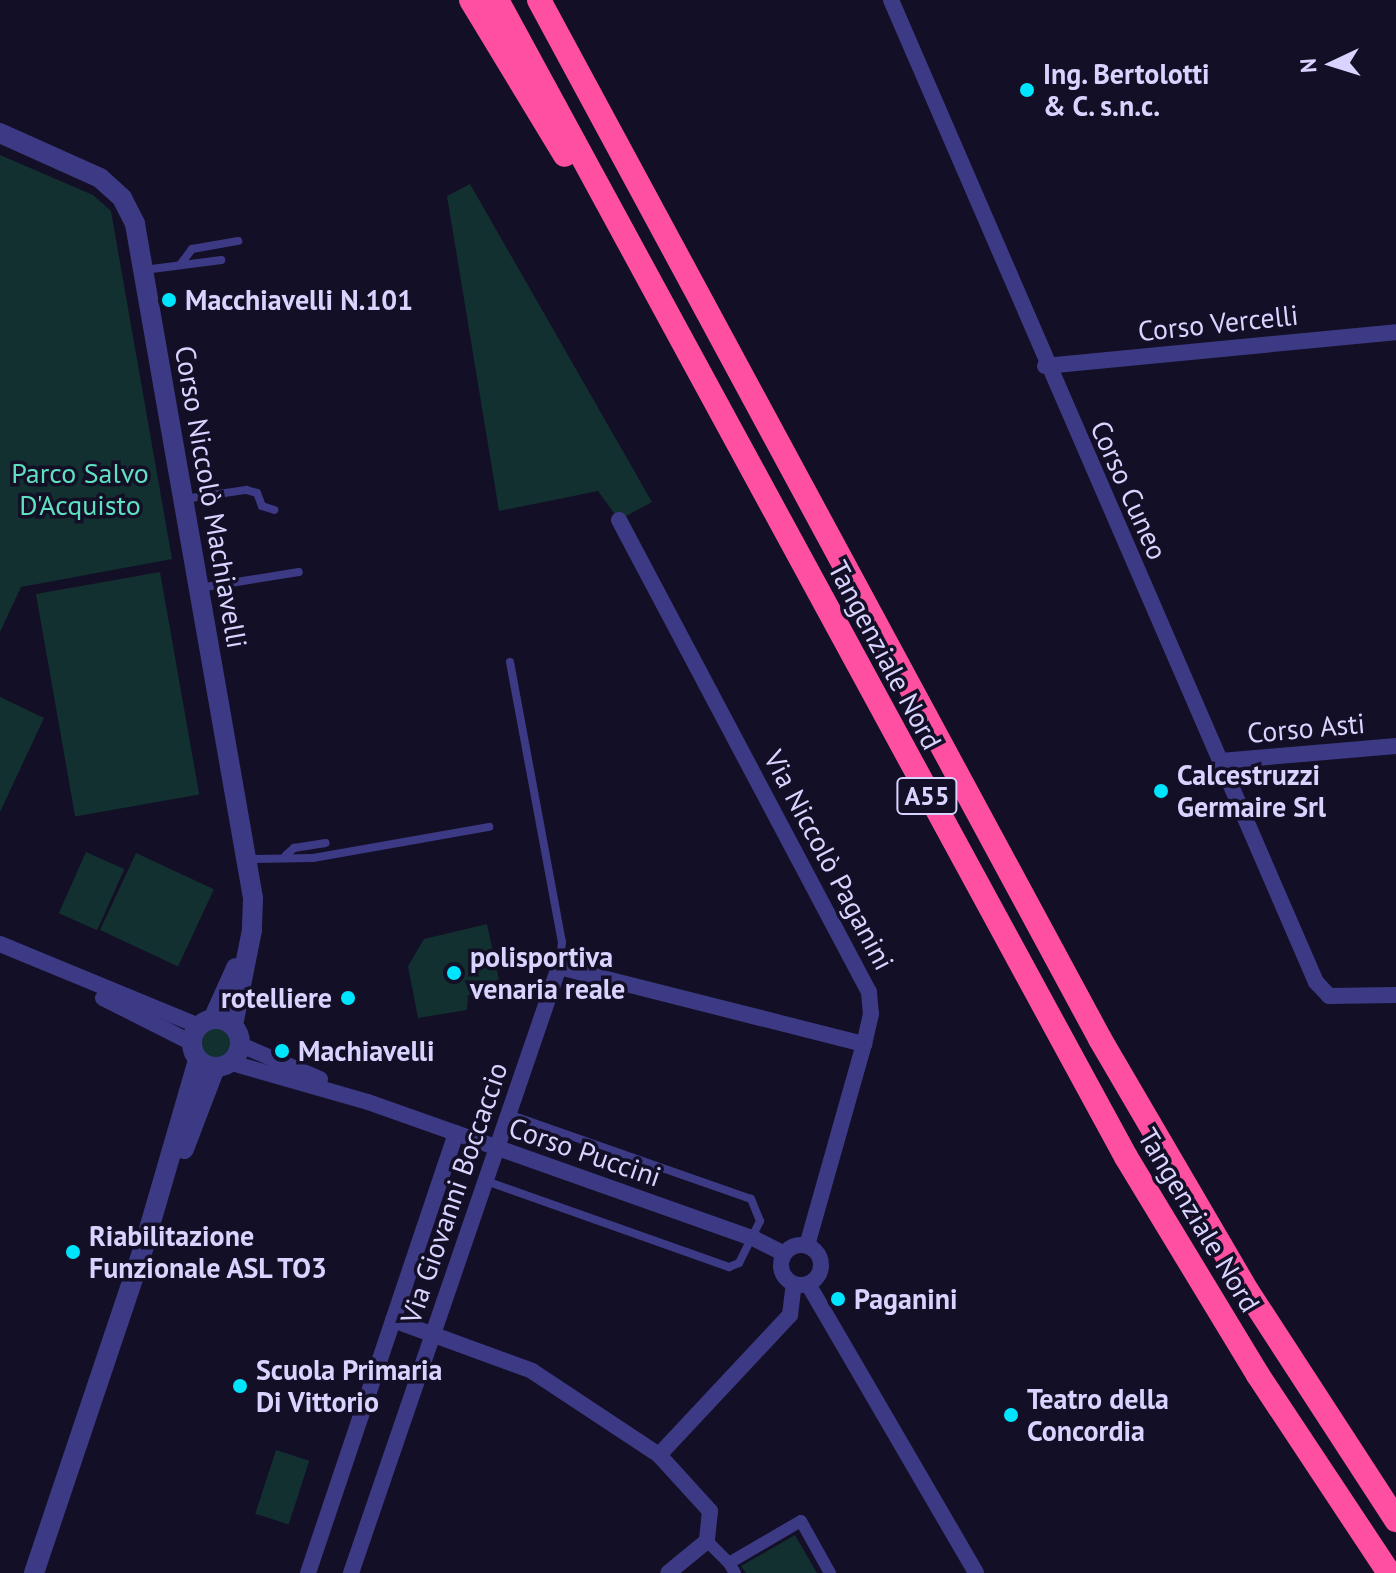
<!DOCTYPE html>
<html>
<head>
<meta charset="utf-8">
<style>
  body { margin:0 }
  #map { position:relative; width:1396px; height:1573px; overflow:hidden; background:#130f26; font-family:"PT Sans",sans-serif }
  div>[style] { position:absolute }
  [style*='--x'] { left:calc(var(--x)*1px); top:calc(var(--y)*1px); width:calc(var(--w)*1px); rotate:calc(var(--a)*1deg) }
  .green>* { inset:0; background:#12302f; transform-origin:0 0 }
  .round { border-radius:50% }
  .service>* { height:8px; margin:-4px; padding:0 4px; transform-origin:4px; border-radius:4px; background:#3d3a85 }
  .pedestrian>* { height:12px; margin:-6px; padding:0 6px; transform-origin:6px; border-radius:6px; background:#3d3a85 }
  .minor>* { height:16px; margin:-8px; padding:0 8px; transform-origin:8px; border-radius:8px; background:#3d3a85 }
  .minor>.ring { margin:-8px; padding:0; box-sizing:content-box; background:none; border:16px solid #3d3a85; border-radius:50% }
  .tertiary>* { height:20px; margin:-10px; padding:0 10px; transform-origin:10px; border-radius:10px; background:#3d3a85 }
  .tertiary>.ring { margin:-10px; padding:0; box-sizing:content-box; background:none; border:20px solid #3d3a85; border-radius:50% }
  .motorway>* { height:24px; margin:-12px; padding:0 12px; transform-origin:12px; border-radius:12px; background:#ff4fa3 }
  .dots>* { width:22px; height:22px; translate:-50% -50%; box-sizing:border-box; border:4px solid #130f26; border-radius:50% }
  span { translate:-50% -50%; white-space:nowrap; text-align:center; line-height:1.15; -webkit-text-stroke:7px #130f26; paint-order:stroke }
  .shield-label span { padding:2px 6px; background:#130f26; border:2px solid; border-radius:6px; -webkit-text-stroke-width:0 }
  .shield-label { font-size:26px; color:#d9d4ff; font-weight:700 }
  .poi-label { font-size:28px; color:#d9d4ff; font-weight:700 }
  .left { translate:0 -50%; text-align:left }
  .right { translate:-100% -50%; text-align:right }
  .street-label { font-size:28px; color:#d9d4ff }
  .park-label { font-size:28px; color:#5fe0c0 }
  .north { position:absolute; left:1292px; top:24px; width:80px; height:80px; -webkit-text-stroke:6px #130f26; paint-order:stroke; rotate:266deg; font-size:22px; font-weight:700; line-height:32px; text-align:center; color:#d9d4ff }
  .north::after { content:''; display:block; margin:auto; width:28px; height:36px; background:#d9d4ff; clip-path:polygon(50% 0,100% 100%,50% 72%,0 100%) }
</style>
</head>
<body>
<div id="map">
  <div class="green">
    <i style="clip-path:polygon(0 155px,93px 195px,111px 211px,172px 559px,21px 587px,0 632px)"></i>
    <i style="clip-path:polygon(470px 184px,652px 502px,619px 520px,598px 491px,499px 511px,447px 196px)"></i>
    <i style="left:160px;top:572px;width:226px;height:126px;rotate:80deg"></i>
    <i style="clip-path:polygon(0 697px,44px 718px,0 812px)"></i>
    <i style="left:86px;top:852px;width:42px;height:67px;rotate:24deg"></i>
    <i style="left:136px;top:853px;width:86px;height:85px;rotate:25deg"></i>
    <i style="clip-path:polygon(487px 924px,499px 980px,477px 985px,478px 994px,468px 995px,467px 1010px,418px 1018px,408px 966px,424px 939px)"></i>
    <i class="round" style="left:200px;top:1027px;width:32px;height:32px"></i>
    <i style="left:276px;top:1450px;width:35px;height:67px;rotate:18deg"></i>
    <i style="clip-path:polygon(795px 1535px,817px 1573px,746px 1573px,741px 1566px)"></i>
  </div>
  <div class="service">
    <i style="--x:180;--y:265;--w:20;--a:-53"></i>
    <i style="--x:192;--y:249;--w:47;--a:-9.9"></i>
    <i style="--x:144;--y:270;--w:78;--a:-7.4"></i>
    <i style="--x:184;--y:499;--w:63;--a:-8.3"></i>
    <i style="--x:246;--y:490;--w:11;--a:15"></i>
    <i style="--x:257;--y:493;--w:14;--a:69"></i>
    <i style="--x:262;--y:506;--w:13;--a:18"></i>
    <i style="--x:199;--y:588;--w:101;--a:-9.1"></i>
    <i style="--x:510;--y:662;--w:285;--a:79.5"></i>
    <i style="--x:562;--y:942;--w:25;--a:97"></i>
    <i style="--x:286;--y:855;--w:11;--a:-41"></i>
    <i style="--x:294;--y:848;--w:32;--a:-9"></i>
    <i style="--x:247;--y:859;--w:66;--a:-0.9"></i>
    <i style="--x:313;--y:858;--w:179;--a:-10"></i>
    <i style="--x:486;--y:1181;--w:258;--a:19.5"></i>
    <i style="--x:729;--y:1267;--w:11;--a:-22"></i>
    <i style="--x:739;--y:1263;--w:47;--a:-63.4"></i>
    <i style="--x:760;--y:1221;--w:24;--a:-112"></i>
    <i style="--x:751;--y:1199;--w:257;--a:-160.7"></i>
  </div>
  <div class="pedestrian">
    <i style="--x:707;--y:1541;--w:31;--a:45"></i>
    <i style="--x:735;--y:1573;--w:12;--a:-121"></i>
    <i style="--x:729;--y:1563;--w:83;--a:-30.3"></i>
    <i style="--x:801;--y:1521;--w:60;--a:60.9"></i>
  </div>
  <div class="minor">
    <i style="--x:891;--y:0;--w:1070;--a:66.6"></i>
    <i style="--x:1316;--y:982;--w:19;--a:47"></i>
    <i style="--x:1329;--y:996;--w:67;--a:-0.9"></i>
    <i style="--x:1045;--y:366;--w:353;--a:-5.5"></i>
    <i style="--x:619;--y:520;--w:534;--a:62.09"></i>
    <i style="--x:869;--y:992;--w:22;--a:85"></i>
    <i style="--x:871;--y:1014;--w:31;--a:103"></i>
    <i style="--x:864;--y:1044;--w:209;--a:105.8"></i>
    <i style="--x:1221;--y:761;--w:176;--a:-4.9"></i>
    <i style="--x:0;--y:944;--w:215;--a:22.4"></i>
    <i style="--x:103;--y:998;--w:100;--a:26.8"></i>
    <i style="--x:241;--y:1045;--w:86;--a:23.3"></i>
    <i style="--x:232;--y:1063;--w:141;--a:16"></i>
    <i style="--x:368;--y:1102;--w:408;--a:19.5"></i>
    <i style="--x:753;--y:1238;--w:35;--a:27"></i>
    <i class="ring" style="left:781px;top:1245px;width:24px;height:24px"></i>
    <i style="--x:808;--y:1284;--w:334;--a:59.8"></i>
    <i style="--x:393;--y:1320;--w:148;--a:20.1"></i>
    <i style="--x:532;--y:1371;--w:152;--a:33.5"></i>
    <i style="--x:659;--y:1455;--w:76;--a:47.7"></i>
    <i style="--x:710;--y:1511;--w:30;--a:96"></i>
    <i style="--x:707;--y:1541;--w:50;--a:140.6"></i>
    <i style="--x:659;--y:1455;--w:192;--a:-46.9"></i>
    <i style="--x:790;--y:1315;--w:31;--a:-83"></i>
    <i style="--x:308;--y:1573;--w:464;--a:-71.4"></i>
    <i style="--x:351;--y:1573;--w:641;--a:-71.06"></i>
    <i style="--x:559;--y:967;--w:315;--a:14.2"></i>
  </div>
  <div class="tertiary">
    <i style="--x:0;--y:133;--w:110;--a:24.2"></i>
    <i style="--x:100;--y:178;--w:30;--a:42"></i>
    <i style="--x:122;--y:198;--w:29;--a:63"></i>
    <i style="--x:135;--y:224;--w:684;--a:80.07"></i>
    <i style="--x:253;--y:898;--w:32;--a:92"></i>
    <i style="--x:252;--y:930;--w:97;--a:101.3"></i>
    <i class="ring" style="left:192px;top:1019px;width:28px;height:28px"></i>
    <i style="--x:213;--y:1019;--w:56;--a:-65.7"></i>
    <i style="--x:184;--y:1149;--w:87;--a:-69.1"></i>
    <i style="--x:34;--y:1573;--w:338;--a:-71.4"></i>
    <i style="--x:142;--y:1253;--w:201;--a:-73.8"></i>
  </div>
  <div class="motorway">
    <i style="--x:471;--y:0;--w:181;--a:58.8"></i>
    <i style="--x:497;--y:0;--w:1317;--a:61.47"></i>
    <i style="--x:1126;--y:1157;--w:255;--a:58.8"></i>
    <i style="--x:1258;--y:1375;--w:237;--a:56.5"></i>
    <i style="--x:539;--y:0;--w:1181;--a:61.63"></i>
    <i style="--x:1100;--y:1039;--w:293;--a:59.7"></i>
    <i style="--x:1248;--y:1292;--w:272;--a:57"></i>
  </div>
  <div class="dots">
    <i style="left:1027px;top:90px;background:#00e5ff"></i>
    <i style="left:169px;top:300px;background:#00e5ff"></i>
    <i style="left:1161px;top:791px;background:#00e5ff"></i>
    <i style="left:454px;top:973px;background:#00e5ff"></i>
    <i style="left:348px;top:998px;background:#00e5ff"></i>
    <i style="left:282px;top:1051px;background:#00e5ff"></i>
    <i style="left:73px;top:1252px;background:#00e5ff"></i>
    <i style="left:838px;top:1299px;background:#00e5ff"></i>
    <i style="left:240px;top:1386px;background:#00e5ff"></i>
    <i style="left:1011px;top:1415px;background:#00e5ff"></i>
  </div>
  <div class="shield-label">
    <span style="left:927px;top:796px">A55</span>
  </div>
  <div class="poi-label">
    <span class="left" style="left:1043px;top:90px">Ing. Bertolotti<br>&amp; C. s.n.c.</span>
    <span class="left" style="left:185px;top:300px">Macchiavelli N.101</span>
    <span class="left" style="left:1177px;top:791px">Calcestruzzi<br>Germaire Srl</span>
    <span class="left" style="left:470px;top:973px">polisportiva<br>venaria reale</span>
    <span class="right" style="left:332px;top:998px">rotelliere</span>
    <span class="left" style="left:298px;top:1051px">Machiavelli</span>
    <span class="left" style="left:89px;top:1252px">Riabilitazione<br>Funzionale ASL TO3</span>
    <span class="left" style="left:854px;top:1299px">Paganini</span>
    <span class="left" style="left:256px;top:1386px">Scuola Primaria<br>Di Vittorio</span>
    <span class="left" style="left:1027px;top:1415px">Teatro della<br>Concordia</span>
  </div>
  <div class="street-label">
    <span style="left:1218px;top:323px;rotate:-6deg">Corso Vercelli</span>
    <span style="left:1129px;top:490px;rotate:66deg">Corso Cuneo</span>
    <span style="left:211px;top:497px;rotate:80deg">Corso Niccolò Machiavelli</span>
    <span style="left:885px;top:655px;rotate:62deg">Tangenziale Nord</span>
    <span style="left:1306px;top:728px;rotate:-5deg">Corso Asti</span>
    <span style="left:829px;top:860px;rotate:62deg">Via Niccolò Paganini</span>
    <span style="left:585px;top:1152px;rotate:19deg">Corso Puccini</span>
    <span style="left:454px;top:1193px;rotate:-71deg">Via Giovanni Boccaccio</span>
    <span style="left:1199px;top:1220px;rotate:59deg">Tangenziale Nord</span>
  </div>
  <div class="park-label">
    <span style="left:80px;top:489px">Parco Salvo<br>D'Acquisto</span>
  </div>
  <div class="north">N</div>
</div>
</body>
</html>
